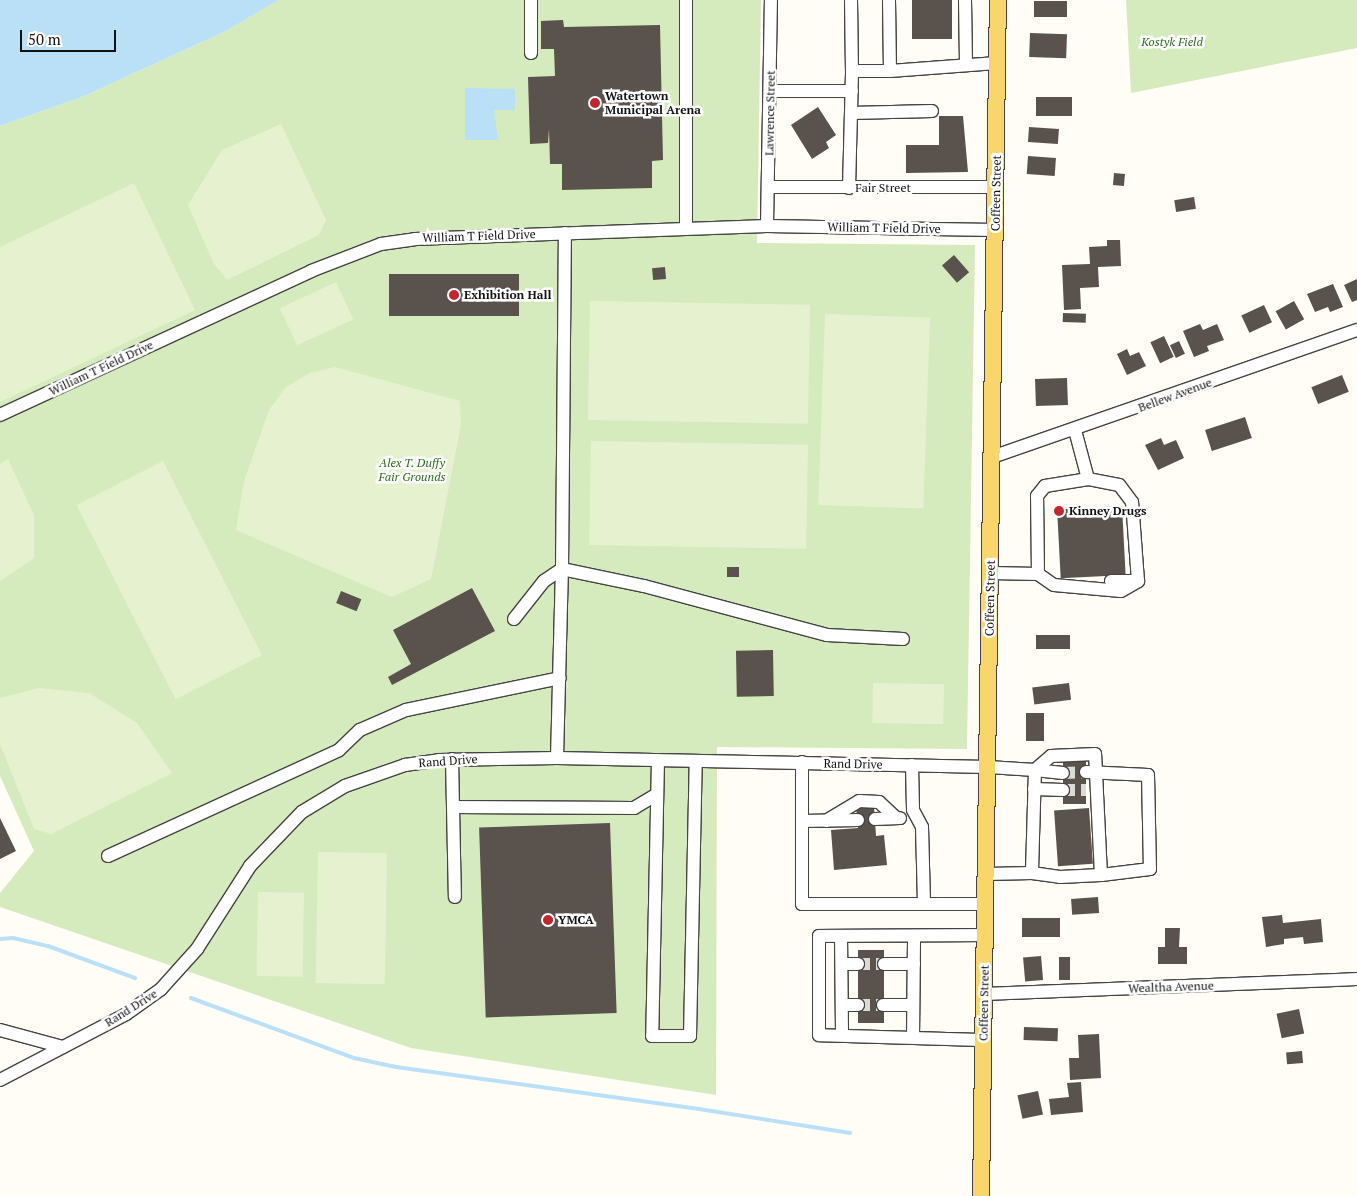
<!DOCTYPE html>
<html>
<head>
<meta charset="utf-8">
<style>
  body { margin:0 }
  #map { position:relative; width:1357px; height:1196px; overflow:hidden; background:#fffdf5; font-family:"PT Serif",serif }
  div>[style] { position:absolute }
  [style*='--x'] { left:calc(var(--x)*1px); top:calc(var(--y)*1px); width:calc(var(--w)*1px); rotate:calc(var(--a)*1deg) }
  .green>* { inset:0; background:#d5ebbd }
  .pitch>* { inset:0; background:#e6f2cf; transform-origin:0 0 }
  .water>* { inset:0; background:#b9e0f7 }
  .stream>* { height:4px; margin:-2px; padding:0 2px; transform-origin:2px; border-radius:2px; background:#b9e0f7 }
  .building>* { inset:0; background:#5a524d; transform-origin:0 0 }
  .minor-tunnel>* { height:12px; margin-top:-6px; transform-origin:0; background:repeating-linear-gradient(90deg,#dbdad3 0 12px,transparent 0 18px) }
  .roads { filter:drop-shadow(1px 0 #444) drop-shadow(-1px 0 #444) drop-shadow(0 1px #444) drop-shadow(0 -1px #444) }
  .minor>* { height:12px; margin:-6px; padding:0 6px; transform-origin:6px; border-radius:6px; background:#fff }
  .major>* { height:16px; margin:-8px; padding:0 8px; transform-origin:8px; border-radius:8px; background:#f9d66b }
  .dots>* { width:14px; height:14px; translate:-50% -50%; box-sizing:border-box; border:2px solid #fff; border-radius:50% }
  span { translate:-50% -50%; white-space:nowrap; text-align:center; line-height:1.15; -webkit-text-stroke:5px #fff; paint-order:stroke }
  .park-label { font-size:12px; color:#2f6b1f; font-style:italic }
  .poi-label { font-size:12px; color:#111; font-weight:700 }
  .left { translate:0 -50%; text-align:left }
  .street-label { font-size:12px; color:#111 }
  .scale { position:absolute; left:20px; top:30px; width:96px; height:22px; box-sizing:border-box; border:2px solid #111; border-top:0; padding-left:6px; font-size:15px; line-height:18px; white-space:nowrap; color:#111; -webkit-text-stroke:4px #fff; paint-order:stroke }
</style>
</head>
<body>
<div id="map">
  <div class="green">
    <i style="clip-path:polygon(279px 0,761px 0,757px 243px,975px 245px,967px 749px,717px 747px,716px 1095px,411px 1048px,0 907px,0 893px,34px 851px,0 776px,0 126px,82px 97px,224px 32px)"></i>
    <i style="clip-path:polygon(1126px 0,1357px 0,1357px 48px,1131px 93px)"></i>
  </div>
  <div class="pitch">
    <i style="clip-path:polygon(281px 124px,326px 220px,319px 235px,227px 280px,214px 264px,188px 205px,222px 150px)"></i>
    <i style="clip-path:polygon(134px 183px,195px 310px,0 402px,0 247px)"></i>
    <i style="left:336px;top:282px;width:41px;height:62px;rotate:65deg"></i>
    <i style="left:590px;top:301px;width:220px;height:119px;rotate:1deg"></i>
    <i style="left:825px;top:314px;width:105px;height:191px;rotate:2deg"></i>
    <i style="clip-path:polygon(335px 367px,460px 401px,461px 425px,431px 579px,392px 597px,236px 530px,244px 481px,269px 410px,286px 387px,310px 373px)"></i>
    <i style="left:591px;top:441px;width:217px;height:104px;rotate:1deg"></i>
    <i style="clip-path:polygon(8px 459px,34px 515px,34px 558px,0 581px,0 464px)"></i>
    <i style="left:163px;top:461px;width:218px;height:97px;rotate:63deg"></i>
    <i style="left:873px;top:683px;width:71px;height:40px;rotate:1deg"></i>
    <i style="clip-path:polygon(39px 688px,89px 693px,137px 723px,172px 773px,51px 834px,34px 829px,0 744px,0 698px)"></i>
    <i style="left:318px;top:852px;width:69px;height:131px;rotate:1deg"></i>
    <i style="left:258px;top:892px;width:46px;height:84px;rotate:1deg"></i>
  </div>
  <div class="water">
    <i style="clip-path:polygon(0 0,279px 0,224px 32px,82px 97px,0 126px)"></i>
    <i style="clip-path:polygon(465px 88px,515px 89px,515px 110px,494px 110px,498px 140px,465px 140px)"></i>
  </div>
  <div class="stream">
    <i style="--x:0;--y:939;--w:13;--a:-4"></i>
    <i style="--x:13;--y:938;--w:36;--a:13"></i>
    <i style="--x:48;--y:946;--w:93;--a:20.2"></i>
    <i style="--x:191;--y:998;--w:174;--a:20.2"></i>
    <i style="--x:354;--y:1058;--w:43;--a:12.1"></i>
    <i style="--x:396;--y:1067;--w:306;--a:7.9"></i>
    <i style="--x:699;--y:1109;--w:153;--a:9"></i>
  </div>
  <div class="building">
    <i style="left:912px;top:0;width:40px;height:39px"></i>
    <i style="left:1034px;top:1px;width:33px;height:16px"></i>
    <i style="clip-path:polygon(563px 20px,564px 27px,660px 25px,663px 160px,652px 161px,652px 188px,562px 190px,562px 164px,550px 164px,549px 129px,548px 143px,530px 144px,528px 77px,555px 76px,554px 49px,541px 49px,541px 21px)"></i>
    <i style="left:1030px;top:33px;width:37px;height:24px;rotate:2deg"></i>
    <i style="left:1072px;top:97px;width:19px;height:36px;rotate:90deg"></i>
    <i style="clip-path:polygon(818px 107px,836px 135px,826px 142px,829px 148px,812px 159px,791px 125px)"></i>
    <i style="clip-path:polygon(939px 116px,963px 116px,968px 172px,906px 173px,906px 145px,939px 145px)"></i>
    <i style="left:1029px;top:127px;width:30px;height:15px;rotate:4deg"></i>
    <i style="left:1028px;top:156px;width:28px;height:18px;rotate:4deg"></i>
    <i style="left:1114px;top:173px;width:11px;height:12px;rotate:5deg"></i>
    <i style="left:1194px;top:197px;width:12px;height:20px;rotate:81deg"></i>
    <i style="clip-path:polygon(1107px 240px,1120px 240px,1121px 266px,1098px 267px,1099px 287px,1080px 288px,1081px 309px,1064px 310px,1062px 265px,1090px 264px,1089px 247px,1107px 246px)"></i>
    <i style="left:954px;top:255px;width:23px;height:16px;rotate:49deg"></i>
    <i style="left:665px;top:267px;width:12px;height:13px;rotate:85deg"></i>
    <i style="left:519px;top:274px;width:42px;height:130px;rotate:90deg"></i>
    <i style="clip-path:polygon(1357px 279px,1357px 300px,1352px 302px,1344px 285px)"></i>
    <i style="clip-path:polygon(1333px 284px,1343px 307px,1330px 312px,1328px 307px,1315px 312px,1307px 294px)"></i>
    <i style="left:1294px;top:301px;width:21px;height:21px;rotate:61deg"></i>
    <i style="left:1264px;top:305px;width:19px;height:25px;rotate:65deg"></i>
    <i style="left:1063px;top:313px;width:23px;height:9px;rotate:2deg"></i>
    <i style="clip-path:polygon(1200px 324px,1203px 330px,1217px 324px,1224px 340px,1207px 346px,1209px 351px,1194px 357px,1183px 331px)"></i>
    <i style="left:1164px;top:336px;width:23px;height:15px;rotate:65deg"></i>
    <i style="left:1179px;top:341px;width:14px;height:10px;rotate:65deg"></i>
    <i style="clip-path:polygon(1127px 349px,1130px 356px,1139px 352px,1146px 366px,1127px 375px,1117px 354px)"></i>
    <i style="left:1342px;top:375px;width:18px;height:33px;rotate:68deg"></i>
    <i style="left:1067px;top:378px;width:27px;height:32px;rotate:88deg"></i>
    <i style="left:1245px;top:417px;width:22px;height:42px;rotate:72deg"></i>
    <i style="clip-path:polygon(1161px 438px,1164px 445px,1176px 440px,1184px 458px,1158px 470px,1145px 445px)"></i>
    <i style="left:1122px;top:506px;width:69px;height:65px;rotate:87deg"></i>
    <i style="left:727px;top:567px;width:12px;height:10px"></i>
    <i style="clip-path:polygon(472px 588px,495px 631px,392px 685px,388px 677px,411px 664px,393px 630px)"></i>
    <i style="left:341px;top:591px;width:22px;height:13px;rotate:22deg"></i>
    <i style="left:1070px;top:635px;width:14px;height:34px;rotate:90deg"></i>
    <i style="left:773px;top:650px;width:46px;height:37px;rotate:89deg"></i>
    <i style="left:1069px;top:683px;width:17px;height:37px;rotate:83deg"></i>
    <i style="left:1026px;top:713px;width:18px;height:28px"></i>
    <i style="left:1063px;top:759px;width:23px;height:45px"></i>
    <i style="clip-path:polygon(874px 806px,876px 836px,884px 835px,887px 865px,834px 870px,831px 830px,858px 828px,856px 807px)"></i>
    <i style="left:1089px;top:808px;width:56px;height:35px;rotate:86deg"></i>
    <i style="clip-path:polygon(0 818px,16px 851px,0 859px)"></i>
    <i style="left:610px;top:823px;width:190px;height:131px;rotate:88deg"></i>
    <i style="left:1098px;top:897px;width:16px;height:27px;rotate:86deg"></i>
    <i style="clip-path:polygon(1282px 915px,1283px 923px,1321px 919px,1323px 942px,1304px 944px,1303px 937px,1284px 939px,1284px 944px,1266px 947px,1262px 917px)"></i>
    <i style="left:1022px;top:918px;width:38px;height:19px"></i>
    <i style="clip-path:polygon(1165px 928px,1180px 928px,1179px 947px,1187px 947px,1187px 964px,1158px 964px,1158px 947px,1165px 947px)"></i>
    <i style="left:858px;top:950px;width:26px;height:73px"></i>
    <i style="left:1041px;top:956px;width:24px;height:18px;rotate:85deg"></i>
    <i style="left:1059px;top:957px;width:11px;height:23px"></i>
    <i style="left:1299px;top:1009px;width:25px;height:23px;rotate:78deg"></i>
    <i style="left:1024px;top:1027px;width:34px;height:13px;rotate:2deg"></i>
    <i style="clip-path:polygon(1099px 1034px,1101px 1078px,1070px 1080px,1069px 1058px,1079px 1058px,1078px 1035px)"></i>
    <i style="left:1302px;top:1051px;width:12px;height:16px;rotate:85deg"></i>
    <i style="clip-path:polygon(1081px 1082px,1083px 1112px,1051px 1115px,1049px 1099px,1069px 1097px,1067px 1083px)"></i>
    <i style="left:1038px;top:1091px;width:24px;height:21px;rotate:78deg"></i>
  </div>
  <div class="minor-tunnel">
    <i style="--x:1063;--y:773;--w:23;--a:-2"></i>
    <i style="--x:1063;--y:790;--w:23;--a:0"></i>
    <i style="--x:858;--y:964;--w:26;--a:0"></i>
    <i style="--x:858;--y:1005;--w:25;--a:0"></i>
  </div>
  <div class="roads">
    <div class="minor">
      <i style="--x:686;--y:0;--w:229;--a:90"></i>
      <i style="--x:851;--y:0;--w:71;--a:89.2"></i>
      <i style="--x:852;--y:71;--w:38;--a:0"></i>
      <i style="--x:889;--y:0;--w:71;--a:89.2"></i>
      <i style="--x:890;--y:71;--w:107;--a:-4.3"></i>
      <i style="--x:965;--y:0;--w:63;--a:89.1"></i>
      <i style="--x:531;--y:53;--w:53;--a:-90"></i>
      <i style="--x:770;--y:91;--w:82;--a:0"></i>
      <i style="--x:851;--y:113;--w:81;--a:-1.4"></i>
      <i style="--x:769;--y:187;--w:227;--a:0"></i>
      <i style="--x:849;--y:188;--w:117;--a:-88.5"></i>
      <i style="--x:767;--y:226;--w:226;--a:-89"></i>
      <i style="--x:0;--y:415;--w:343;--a:-24.8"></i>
      <i style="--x:311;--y:271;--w:75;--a:-21.1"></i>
      <i style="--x:381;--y:244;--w:34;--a:-8"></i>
      <i style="--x:415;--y:239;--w:352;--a:-2.1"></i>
      <i style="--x:767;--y:226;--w:228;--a:1"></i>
      <i style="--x:992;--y:457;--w:386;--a:-19.2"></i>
      <i style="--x:991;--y:573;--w:47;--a:1.2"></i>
      <i style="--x:1038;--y:574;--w:19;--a:35"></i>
      <i style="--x:1054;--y:585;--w:67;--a:5.1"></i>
      <i style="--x:1121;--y:591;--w:20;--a:-30"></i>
      <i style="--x:1138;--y:581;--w:79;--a:-94.3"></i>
      <i style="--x:1132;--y:502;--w:21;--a:-127"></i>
      <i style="--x:1119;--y:485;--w:32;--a:-169"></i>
      <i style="--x:1038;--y:574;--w:78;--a:-90.7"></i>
      <i style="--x:1037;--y:496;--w:13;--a:-51"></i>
      <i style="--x:1045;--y:486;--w:44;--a:-9.2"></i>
      <i style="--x:1088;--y:479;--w:51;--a:-104.9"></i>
      <i style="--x:1111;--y:581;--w:25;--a:0"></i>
      <i style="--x:514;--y:619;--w:48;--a:-51.7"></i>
      <i style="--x:544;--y:581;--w:22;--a:-34"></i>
      <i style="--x:562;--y:569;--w:84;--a:11.7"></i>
      <i style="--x:644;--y:586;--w:189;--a:15"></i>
      <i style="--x:827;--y:635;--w:76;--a:3"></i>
      <i style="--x:557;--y:758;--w:189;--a:-88.5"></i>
      <i style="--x:562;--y:569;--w:336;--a:-89.5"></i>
      <i style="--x:452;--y:759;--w:138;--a:88.8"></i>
      <i style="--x:658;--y:760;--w:276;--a:91.2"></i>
      <i style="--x:652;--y:1036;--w:38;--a:0"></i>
      <i style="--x:690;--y:1036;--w:275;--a:-88.8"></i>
      <i style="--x:802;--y:762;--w:142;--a:90"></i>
      <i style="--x:802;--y:904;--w:184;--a:0"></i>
      <i style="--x:912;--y:765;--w:45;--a:88.7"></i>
      <i style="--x:913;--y:810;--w:19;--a:62"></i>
      <i style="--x:922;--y:827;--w:77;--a:88.5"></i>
      <i style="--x:1035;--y:770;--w:28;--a:6"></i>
      <i style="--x:1086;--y:772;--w:62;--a:2.8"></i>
      <i style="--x:1148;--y:775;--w:94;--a:88.8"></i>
      <i style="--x:1150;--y:869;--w:49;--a:173"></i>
      <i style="--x:1034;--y:789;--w:29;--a:2"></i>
      <i style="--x:453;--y:807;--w:181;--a:0.3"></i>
      <i style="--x:634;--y:808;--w:27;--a:-31"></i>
      <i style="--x:875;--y:819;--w:25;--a:-2"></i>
      <i style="--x:802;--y:821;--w:56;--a:-1"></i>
      <i style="--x:826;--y:821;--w:39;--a:-31"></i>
      <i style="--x:859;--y:801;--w:20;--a:3"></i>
      <i style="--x:879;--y:802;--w:23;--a:43"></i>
      <i style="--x:108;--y:856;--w:254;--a:-24.6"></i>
      <i style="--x:339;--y:750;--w:29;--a:-44"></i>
      <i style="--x:360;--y:730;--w:50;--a:-23.5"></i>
      <i style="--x:406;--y:710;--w:157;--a:-11.7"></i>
      <i style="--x:1032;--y:873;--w:28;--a:8"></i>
      <i style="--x:1060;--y:877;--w:41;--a:-2.8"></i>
      <i style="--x:1101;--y:875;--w:121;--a:-92.8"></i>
      <i style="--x:1095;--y:754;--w:44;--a:177.4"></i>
      <i style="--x:1051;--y:756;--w:21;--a:139"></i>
      <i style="--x:841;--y:936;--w:99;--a:89.4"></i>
      <i style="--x:842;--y:964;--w:16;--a:0"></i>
      <i style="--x:884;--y:964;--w:30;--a:0"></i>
      <i style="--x:984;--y:994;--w:373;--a:-2.3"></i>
      <i style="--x:842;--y:1005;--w:16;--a:0"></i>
      <i style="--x:883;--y:1005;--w:30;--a:0"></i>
      <i style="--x:0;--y:1030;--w:65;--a:15.1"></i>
      <i style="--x:913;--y:1037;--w:101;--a:-89.4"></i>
      <i style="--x:983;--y:1040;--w:164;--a:-178.3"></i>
      <i style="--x:819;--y:1035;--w:99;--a:-90"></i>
      <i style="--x:819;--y:936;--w:166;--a:-0.3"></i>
      <i style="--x:0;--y:1080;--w:142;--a:-27.6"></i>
      <i style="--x:126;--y:1014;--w:43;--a:-35.5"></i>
      <i style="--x:161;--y:989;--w:54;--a:-48"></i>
      <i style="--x:197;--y:949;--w:98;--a:-57.4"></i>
      <i style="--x:250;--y:866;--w:75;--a:-46.1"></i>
      <i style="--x:302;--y:812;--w:50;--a:-31.2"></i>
      <i style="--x:345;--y:786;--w:64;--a:-19.3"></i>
      <i style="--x:405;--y:765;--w:34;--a:-8"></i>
      <i style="--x:439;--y:760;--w:118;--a:-1"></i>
      <i style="--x:557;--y:758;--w:431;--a:1.2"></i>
      <i style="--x:988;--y:767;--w:47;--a:3.7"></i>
      <i style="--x:1035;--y:770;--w:103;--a:91.7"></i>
      <i style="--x:1032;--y:873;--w:46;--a:178.8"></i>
    </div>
    <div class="major">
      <i style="--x:981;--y:1196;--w:1196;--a:-89.19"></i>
    </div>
  </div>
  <div class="dots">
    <i style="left:595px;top:103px;background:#c4262e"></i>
    <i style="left:454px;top:295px;background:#c4262e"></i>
    <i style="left:1059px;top:511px;background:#c4262e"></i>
    <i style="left:548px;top:920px;background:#c4262e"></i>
  </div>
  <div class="park-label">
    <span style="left:1172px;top:42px">Kostyk Field</span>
    <span style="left:412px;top:470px">Alex T. Duffy<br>Fair Grounds</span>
  </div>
  <div class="poi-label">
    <span class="left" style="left:605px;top:103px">Watertown<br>Municipal Arena</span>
    <span class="left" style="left:464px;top:295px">Exhibition Hall</span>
    <span class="left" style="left:1069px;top:511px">Kinney Drugs</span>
    <span class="left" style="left:558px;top:920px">YMCA</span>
  </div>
  <div class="street-label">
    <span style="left:770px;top:113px;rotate:-89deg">Lawrence Street</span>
    <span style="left:883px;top:188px">Fair Street</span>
    <span style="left:996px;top:193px;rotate:-89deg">Coffeen Street</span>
    <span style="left:884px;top:228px;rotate:1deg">William T Field Drive</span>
    <span style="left:479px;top:236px;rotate:-2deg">William T Field Drive</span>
    <span style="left:101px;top:368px;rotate:-25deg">William T Field Drive</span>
    <span style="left:1175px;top:395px;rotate:-20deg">Bellew Avenue</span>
    <span style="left:990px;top:598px;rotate:-89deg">Coffeen Street</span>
    <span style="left:448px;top:761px;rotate:-4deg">Rand Drive</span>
    <span style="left:853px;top:764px;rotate:1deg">Rand Drive</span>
    <span style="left:1171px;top:987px;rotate:-2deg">Wealtha Avenue</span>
    <span style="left:984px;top:1003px;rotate:-89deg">Coffeen Street</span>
    <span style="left:131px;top:1008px;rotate:-32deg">Rand Drive</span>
  </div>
  <div class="scale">50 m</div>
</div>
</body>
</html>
